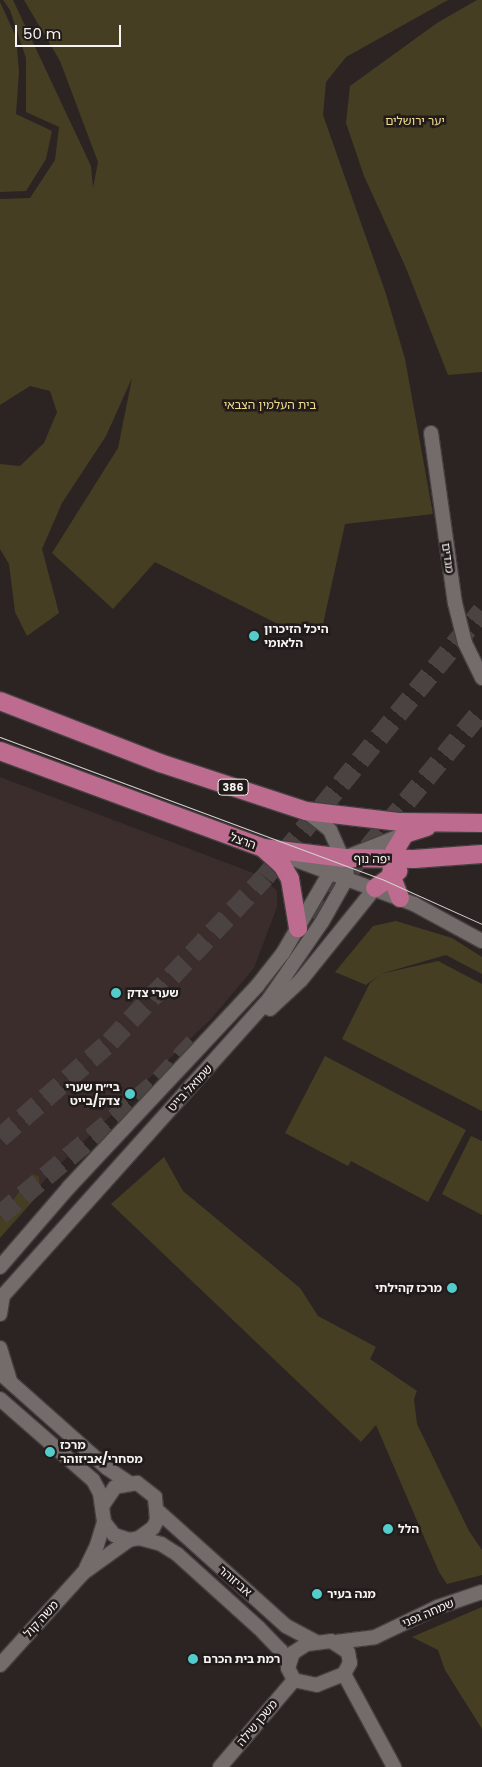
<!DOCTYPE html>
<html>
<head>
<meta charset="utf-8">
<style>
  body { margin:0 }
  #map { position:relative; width:482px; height:1767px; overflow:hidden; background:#2b2423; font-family:Poppins,"Noto Sans Hebrew",sans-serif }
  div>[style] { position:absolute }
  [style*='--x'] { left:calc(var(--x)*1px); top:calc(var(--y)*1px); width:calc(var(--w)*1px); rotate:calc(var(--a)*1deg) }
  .built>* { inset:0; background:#3a2d2b }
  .green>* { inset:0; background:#463e22 }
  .highway-tunnel>* { height:20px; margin-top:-10px; transform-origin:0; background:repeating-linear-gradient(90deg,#4a4342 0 20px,transparent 0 30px) }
  .roads { filter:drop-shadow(1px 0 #454040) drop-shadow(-1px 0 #454040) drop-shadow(0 1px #454040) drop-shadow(0 -1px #454040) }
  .minor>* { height:14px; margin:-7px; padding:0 7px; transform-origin:7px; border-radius:7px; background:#746c6b }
  .major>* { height:18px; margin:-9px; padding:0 9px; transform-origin:9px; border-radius:9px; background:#bd6b8e }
  .tram>* { height:1px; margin:-0.5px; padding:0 0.5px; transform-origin:0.5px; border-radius:0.5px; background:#d5d1d0 }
  .dots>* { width:14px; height:14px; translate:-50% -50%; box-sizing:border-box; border:2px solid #211b1a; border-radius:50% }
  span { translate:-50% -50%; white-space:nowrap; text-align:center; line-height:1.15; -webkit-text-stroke:5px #211b1a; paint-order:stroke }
  .shield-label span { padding:1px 4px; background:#211b1a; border:1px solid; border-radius:4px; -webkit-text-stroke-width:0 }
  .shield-label { font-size:11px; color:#f8f4f3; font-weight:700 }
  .park-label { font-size:12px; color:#f3dc8c }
  .street-label { font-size:12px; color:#f8f4f3 }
  .poi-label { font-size:12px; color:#f8f4f3; font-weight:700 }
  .left { translate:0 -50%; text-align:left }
  .right { translate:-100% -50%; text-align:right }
  .scale { position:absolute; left:15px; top:25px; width:106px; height:22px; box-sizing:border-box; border:2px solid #f8f4f3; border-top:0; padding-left:6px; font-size:15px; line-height:18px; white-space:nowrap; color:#f8f4f3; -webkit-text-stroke:4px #211b1a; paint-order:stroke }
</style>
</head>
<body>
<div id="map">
  <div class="built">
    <i style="clip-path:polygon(0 777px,261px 876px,277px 891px,277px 907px,254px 968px,211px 1019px,51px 1173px,0 1231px)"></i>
  </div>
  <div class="green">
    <i style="clip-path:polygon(3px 0,13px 0,91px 166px,93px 188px,98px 162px,60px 61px,24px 0,448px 0,346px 57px,326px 82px,323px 115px,386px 294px,405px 359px,433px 514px,345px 524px,323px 624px,280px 625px,155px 562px,113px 609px,52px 553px,118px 448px,132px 378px,106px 436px,62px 503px,42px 549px,59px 613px,27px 636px,15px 612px,9px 564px,0 549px,0 464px,20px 466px,44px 443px,57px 412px,50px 391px,30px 386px,0 405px,0 199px,30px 198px,55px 160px,59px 127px,26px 112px,26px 58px,10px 10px)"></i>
    <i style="clip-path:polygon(477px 0,482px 0,482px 372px,448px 375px,406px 268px,364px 176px,346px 123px,350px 86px,437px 23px)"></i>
    <i style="clip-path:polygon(0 2px,16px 37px,19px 72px,16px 114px,52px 131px,46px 159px,26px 191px,0 192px)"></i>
    <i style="clip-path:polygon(396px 921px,452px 938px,482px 957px,482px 974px,446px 955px,380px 974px,438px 961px,482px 984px,482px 1111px,342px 1039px,370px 983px,379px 975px,366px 985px,335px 972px,373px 926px)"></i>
    <i style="clip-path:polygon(325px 1056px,466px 1130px,428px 1202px,351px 1161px,348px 1166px,285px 1133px)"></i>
    <i style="clip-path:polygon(471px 1136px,482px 1141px,482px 1215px,442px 1194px)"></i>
    <i style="clip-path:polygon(164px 1157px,183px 1191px,300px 1288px,318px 1316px,376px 1347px,370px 1359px,417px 1391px,414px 1399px,417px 1424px,469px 1531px,482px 1550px,482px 1575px,447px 1584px,439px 1572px,376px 1425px,361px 1442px,111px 1204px)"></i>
    <i style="clip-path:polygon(33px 1174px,39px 1177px,40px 1193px,0 1238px,0 1217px)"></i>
    <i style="clip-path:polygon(482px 1607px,482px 1729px,445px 1670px,438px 1650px,412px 1637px)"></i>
  </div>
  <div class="highway-tunnel">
    <i style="--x:292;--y:940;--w:298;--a:-50.4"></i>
    <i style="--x:0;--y:1138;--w:146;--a:-41.1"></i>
    <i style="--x:110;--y:1042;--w:226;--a:-46.8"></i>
    <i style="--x:265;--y:877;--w:343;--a:-50.8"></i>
    <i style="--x:0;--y:1215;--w:209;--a:-40.2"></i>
    <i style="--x:160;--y:1080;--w:56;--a:-47.2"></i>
  </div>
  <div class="roads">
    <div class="minor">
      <i style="--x:431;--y:433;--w:172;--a:82"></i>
      <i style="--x:455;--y:603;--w:41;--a:76"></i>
      <i style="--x:465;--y:643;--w:39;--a:64"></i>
      <i style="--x:285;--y:856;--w:138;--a:20.4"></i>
      <i style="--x:414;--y:904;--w:77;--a:28.6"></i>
      <i style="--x:270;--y:1009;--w:42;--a:-43.1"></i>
      <i style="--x:301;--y:980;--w:118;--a:-51.2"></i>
      <i style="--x:0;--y:1267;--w:106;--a:-49.2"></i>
      <i style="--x:69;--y:1187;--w:275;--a:-46.9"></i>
      <i style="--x:257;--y:986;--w:42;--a:-51.8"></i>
      <i style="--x:283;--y:953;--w:99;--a:-59.8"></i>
      <i style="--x:333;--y:867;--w:14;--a:-39"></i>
      <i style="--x:344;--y:858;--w:66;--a:-21.5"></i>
      <i style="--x:0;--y:1299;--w:403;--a:-48.1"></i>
      <i style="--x:269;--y:999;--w:93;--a:-55.5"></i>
      <i style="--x:322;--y:922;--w:51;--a:-60.4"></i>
      <i style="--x:347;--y:878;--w:12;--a:-95"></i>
      <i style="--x:346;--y:866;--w:39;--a:-114"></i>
      <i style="--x:330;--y:830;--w:29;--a:-142"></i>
      <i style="--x:0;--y:1314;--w:19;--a:-81"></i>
      <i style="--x:0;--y:1348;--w:34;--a:73"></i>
      <i style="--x:0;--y:1373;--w:143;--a:41.6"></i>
      <i style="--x:107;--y:1468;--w:27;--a:34"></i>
      <i style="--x:0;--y:1399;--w:123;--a:41.1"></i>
      <i style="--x:93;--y:1480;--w:15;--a:62"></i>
      <i style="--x:100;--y:1493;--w:29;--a:82"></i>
      <i style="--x:104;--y:1522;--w:16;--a:52"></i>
      <i style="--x:114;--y:1535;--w:16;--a:18"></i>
      <i style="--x:129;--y:1540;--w:10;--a:-11"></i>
      <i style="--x:139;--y:1538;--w:17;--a:-36"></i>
      <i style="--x:153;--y:1528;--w:9;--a:-63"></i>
      <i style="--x:157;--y:1520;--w:23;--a:-95"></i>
      <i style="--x:155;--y:1497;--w:23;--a:-142"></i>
      <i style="--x:137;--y:1483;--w:22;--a:170"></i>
      <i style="--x:115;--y:1487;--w:22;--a:124"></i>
      <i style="--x:159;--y:1512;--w:171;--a:41.9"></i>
      <i style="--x:286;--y:1626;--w:34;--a:28"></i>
      <i style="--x:139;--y:1538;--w:23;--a:15"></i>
      <i style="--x:161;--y:1544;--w:19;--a:32"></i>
      <i style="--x:177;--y:1554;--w:110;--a:42.1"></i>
      <i style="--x:259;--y:1628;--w:32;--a:46"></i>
      <i style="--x:281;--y:1651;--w:16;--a:63"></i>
      <i style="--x:86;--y:1568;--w:25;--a:-64"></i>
      <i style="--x:97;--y:1545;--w:24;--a:-73"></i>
      <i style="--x:331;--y:1641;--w:20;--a:33"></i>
      <i style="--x:348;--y:1652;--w:11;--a:80"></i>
      <i style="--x:350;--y:1663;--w:13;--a:119"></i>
      <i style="--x:344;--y:1674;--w:29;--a:158"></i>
      <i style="--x:317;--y:1685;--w:24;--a:-168"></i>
      <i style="--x:294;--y:1680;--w:13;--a:-117"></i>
      <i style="--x:288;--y:1668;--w:16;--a:-72"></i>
      <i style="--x:293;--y:1653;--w:17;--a:-33"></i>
      <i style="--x:307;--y:1644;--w:24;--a:-7"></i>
      <i style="--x:336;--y:1642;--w:39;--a:-7"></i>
      <i style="--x:375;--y:1637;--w:70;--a:-25.5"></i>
      <i style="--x:438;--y:1607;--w:46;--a:-18.8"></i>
      <i style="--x:0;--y:1665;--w:124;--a:-47.9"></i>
      <i style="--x:83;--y:1573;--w:57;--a:-35.7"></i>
      <i style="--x:344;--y:1674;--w:106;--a:61.7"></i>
      <i style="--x:220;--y:1767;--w:114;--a:-49.6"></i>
    </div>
    <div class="major">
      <i style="--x:0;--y:701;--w:172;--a:21.2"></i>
      <i style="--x:160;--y:763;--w:154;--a:18.2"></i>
      <i style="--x:306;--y:811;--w:95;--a:6.7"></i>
      <i style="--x:400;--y:822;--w:82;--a:0.7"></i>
      <i style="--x:0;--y:751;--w:280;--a:20.2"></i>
      <i style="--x:263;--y:848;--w:82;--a:7"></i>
      <i style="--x:344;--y:858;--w:70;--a:0.8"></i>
      <i style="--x:414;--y:859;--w:68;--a:-4.2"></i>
      <i style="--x:263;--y:848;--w:25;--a:42"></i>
      <i style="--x:282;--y:865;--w:16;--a:60"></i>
      <i style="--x:290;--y:879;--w:50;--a:80.7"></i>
      <i style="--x:375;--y:888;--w:29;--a:-36"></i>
      <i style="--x:400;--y:898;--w:25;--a:-111"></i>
      <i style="--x:391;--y:875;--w:23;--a:-83"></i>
      <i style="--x:394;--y:852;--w:21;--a:-59"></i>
      <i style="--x:405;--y:834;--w:23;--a:-18"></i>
    </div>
  </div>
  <div class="tram">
    <i style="--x:0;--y:737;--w:410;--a:20.4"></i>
    <i style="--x:384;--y:880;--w:107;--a:24.2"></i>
  </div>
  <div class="dots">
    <i style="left:254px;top:636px;background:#53cdcb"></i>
    <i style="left:116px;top:993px;background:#53cdcb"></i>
    <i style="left:130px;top:1094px;background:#53cdcb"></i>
    <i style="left:452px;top:1288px;background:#53cdcb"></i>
    <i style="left:50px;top:1452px;background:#53cdcb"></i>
    <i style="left:388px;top:1529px;background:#53cdcb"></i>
    <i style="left:317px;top:1594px;background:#53cdcb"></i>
    <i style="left:193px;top:1659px;background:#53cdcb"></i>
  </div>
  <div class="shield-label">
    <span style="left:233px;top:787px">386</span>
  </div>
  <div class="park-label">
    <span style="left:415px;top:121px">יער ירושלים</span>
    <span style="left:270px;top:405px">בית העלמין הצבאי</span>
  </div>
  <div class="street-label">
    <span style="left:448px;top:558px;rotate:82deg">מגדים</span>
    <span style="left:243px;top:841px;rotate:20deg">הרצל</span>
    <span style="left:372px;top:859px;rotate:1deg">יפה נוף</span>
    <span style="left:190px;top:1088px;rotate:-47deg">שמואל בייט</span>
    <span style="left:235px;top:1581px;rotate:41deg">אביזוהר</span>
    <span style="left:428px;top:1613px;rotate:-23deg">שמחה גפני</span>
    <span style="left:41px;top:1619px;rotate:-48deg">משה קול</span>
    <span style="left:257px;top:1723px;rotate:-50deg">משכן שילה</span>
  </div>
  <div class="poi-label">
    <span class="left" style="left:264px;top:636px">היכל הזיכרון<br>הלאומי</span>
    <span class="left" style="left:127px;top:993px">שערי צדק</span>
    <span class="right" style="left:120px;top:1094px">בי״ח שערי<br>צדק/בייט</span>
    <span class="right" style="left:442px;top:1288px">מרכז קהילתי</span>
    <span class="left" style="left:60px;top:1452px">מרכז<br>מסחרי/אביזוהר</span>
    <span class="left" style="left:398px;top:1529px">הלל</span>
    <span class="left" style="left:327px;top:1594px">מגה בעיר</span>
    <span class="left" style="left:203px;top:1659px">רמת בית הכרם</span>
  </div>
  <div class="scale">50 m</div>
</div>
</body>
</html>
